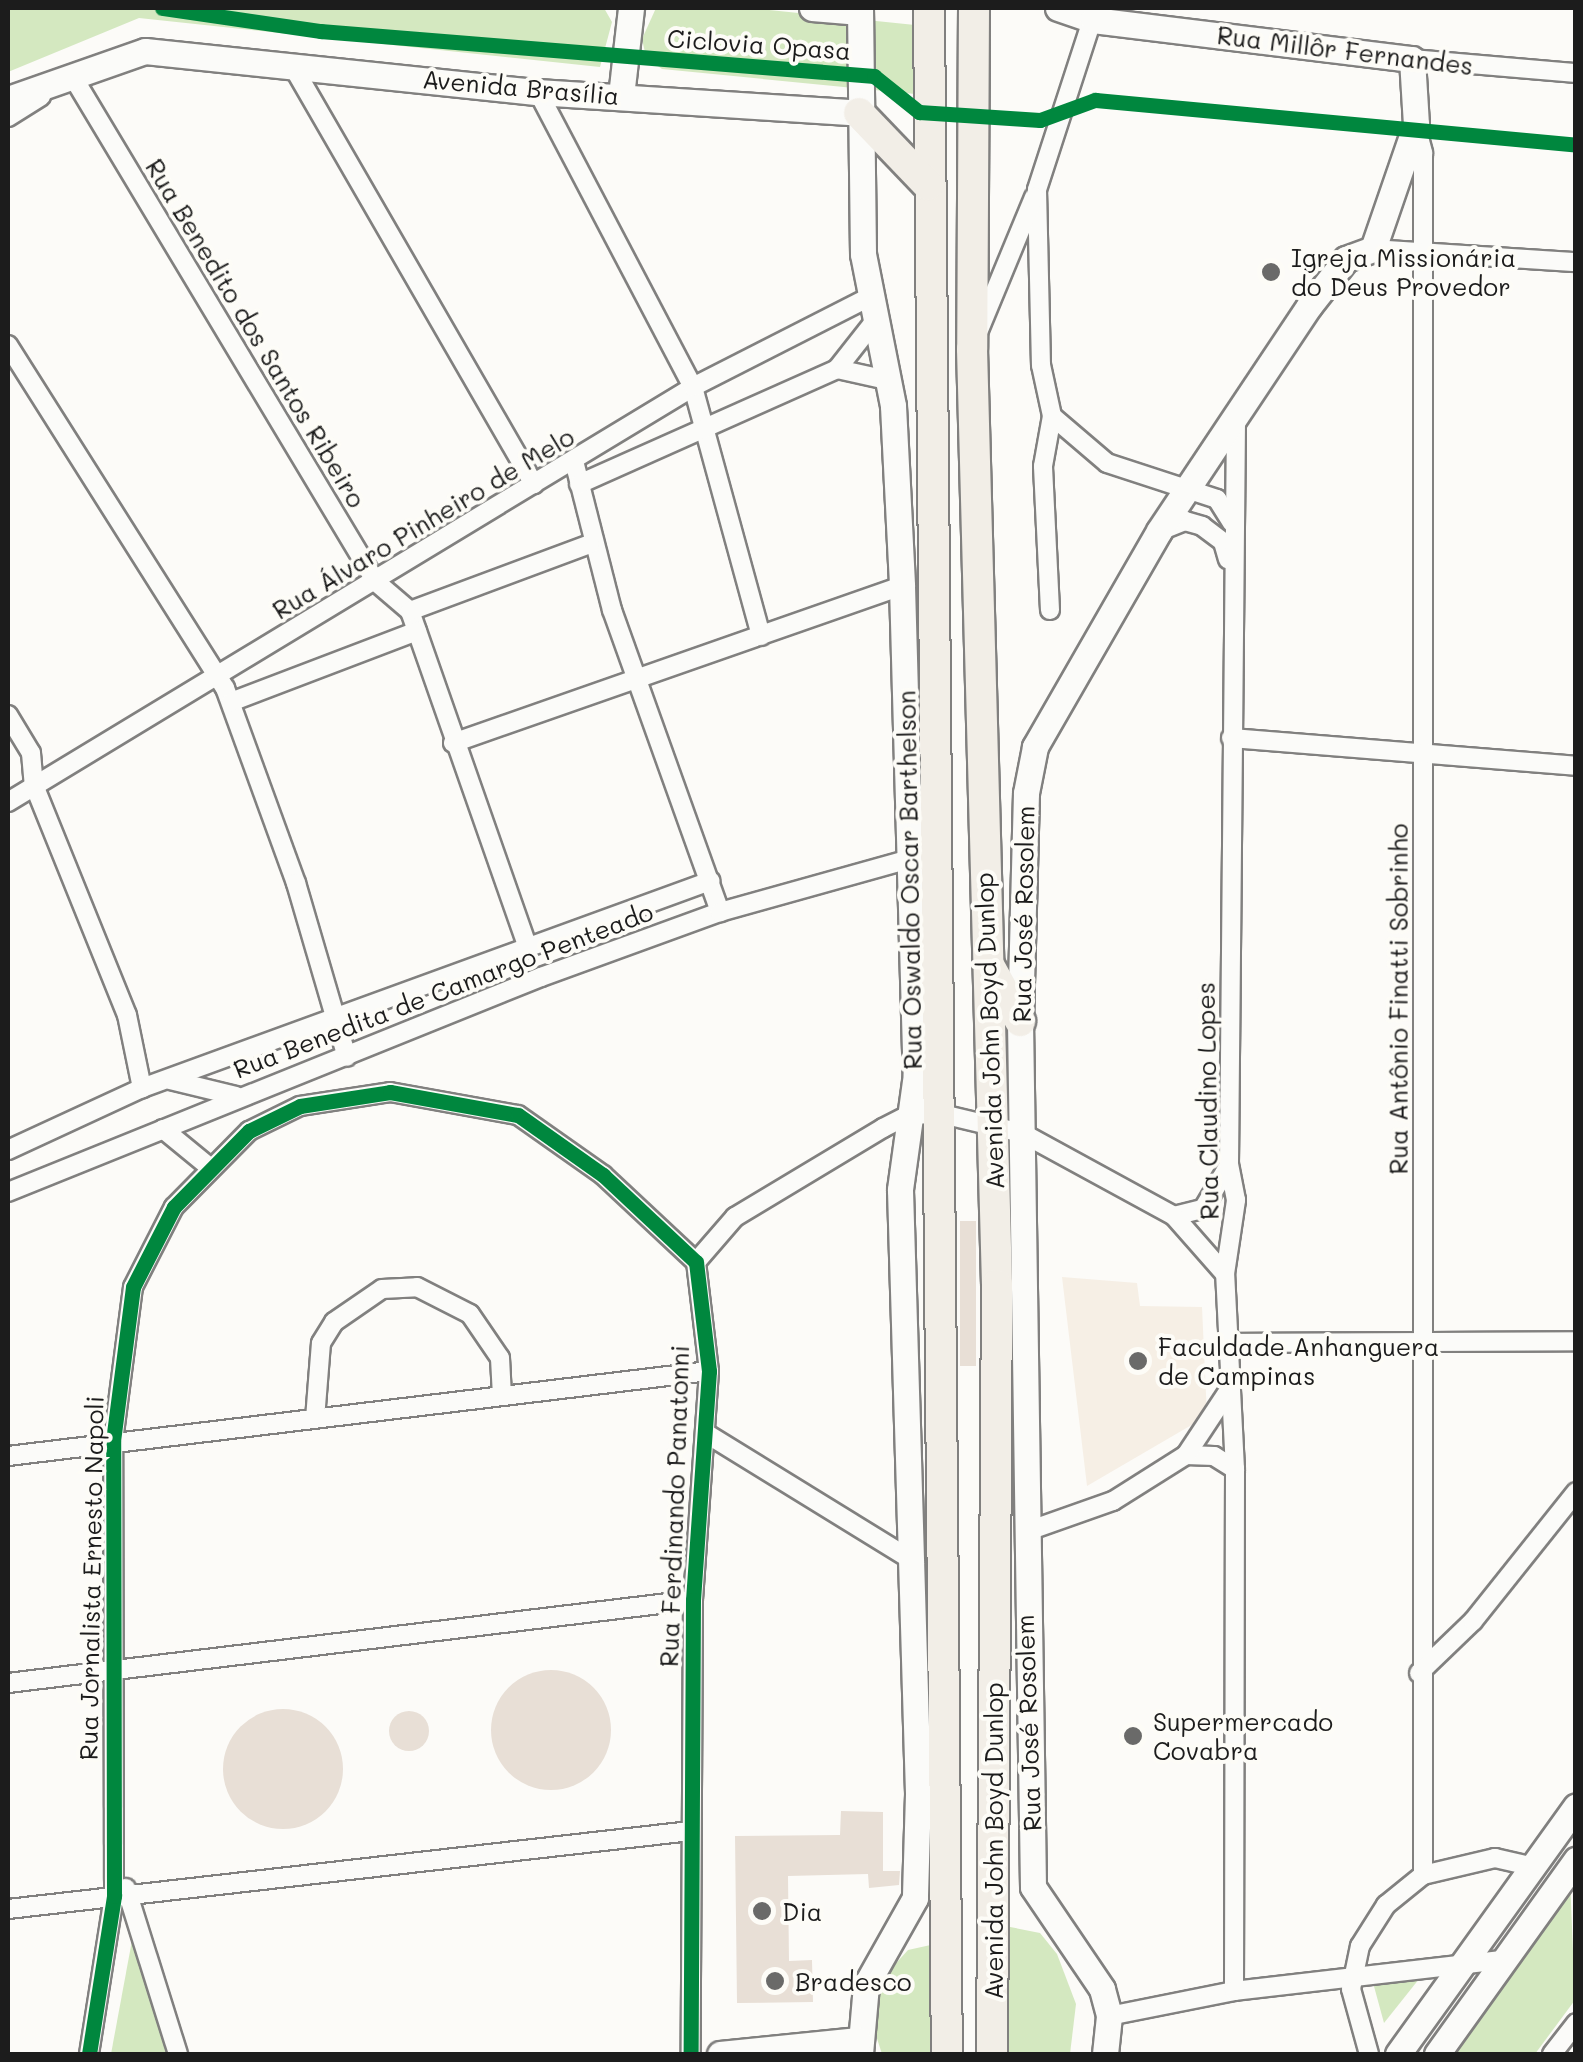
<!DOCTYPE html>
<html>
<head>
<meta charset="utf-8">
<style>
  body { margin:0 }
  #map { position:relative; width:1583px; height:2062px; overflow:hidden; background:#fcfbf8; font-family:Mali,sans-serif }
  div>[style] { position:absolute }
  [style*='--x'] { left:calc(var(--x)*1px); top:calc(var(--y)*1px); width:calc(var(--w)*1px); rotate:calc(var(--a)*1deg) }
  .built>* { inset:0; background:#f6efe5 }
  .green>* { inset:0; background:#d4e8c0 }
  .building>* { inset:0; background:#e8dfd6; transform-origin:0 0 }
  .round { border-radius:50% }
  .roads { filter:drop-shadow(2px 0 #81807f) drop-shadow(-2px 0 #81807f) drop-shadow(0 2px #81807f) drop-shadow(0 -2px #81807f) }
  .street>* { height:18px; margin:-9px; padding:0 9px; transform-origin:9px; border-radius:9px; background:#fbfbf9 }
  .secondary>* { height:25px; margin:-12.5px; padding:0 12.5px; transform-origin:12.5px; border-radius:12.5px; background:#fbfbf9 }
  .primary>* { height:30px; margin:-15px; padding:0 15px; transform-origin:15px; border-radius:15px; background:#f2eee7 }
  .cycleway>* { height:15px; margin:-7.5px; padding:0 7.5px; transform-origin:7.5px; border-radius:7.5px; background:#00873e }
  .dots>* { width:28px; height:28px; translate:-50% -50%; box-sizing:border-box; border:5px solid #fdfcf7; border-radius:50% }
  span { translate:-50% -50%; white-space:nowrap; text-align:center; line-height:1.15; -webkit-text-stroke:8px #fdfcf7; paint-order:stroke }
  .street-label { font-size:25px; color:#1c1c1c }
  .poi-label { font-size:25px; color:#1c1c1c }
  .left { translate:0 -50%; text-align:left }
  .frame { position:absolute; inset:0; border:10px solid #1c1c1c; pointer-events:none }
</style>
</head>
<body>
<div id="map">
  <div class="built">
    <i style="clip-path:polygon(1062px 1277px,1137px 1283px,1140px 1306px,1202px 1307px,1207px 1416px,1087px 1486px)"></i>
  </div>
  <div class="green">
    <i style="clip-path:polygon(8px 8px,604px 8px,612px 22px,600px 67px,139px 18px,8px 72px)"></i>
    <i style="clip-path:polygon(656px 8px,751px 8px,915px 25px,915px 94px,662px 69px,646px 57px,642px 39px)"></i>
    <i style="clip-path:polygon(1570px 1879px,1575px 2000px,1535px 2054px,1444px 2054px)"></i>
    <i style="clip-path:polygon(995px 1924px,1040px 1933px,1057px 1954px,1076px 2004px,1070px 2054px,996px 2054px)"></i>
    <i style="clip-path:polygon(133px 1935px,169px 2054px,111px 2054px)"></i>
    <i style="clip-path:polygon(935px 1944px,938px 2054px,882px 2054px,873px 2026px,879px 1982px,908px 1950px)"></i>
    <i style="clip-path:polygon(1427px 1969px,1384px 2023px,1372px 1979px)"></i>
  </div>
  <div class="building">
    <i style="left:960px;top:1221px;width:16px;height:145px"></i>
    <i class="round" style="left:491px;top:1670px;width:120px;height:120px"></i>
    <i class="round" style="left:223px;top:1709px;width:120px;height:120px"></i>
    <i class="round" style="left:389px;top:1711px;width:40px;height:40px"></i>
    <i style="clip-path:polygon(841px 1811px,883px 1812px,883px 1871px,900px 1871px,899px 1885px,869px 1888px,868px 1874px,788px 1876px,789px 1961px,812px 1960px,813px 2002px,737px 2003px,735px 1836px,840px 1835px)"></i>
  </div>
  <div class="roads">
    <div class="street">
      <i style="--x:1096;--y:8;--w:191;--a:108"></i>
      <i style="--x:1037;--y:190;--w:175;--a:88.7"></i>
      <i style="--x:1041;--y:365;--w:52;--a:77.8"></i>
      <i style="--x:1052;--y:416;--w:72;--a:40.5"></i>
      <i style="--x:1107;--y:463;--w:116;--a:18.1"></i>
      <i style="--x:1217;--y:499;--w:28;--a:58"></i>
      <i style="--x:1412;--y:59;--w:165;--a:4.9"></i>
      <i style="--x:292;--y:65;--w:484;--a:60"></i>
      <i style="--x:73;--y:77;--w:589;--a:59.04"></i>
      <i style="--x:376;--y:582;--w:45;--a:40.5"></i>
      <i style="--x:410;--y:611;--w:354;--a:70.7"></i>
      <i style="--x:538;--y:92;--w:333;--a:62.3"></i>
      <i style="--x:693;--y:387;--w:258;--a:74.7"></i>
      <i style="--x:8;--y:117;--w:39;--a:-32"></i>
      <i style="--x:1416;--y:126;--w:28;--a:75"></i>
      <i style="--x:1423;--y:153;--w:1722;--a:90"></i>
      <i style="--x:1373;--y:249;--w:203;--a:3.7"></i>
      <i style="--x:979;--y:330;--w:144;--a:-67.5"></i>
      <i style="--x:8;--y:345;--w:406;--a:57.7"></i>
      <i style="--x:225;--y:688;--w:208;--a:70"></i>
      <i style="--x:296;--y:883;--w:181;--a:73.7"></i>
      <i style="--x:837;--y:369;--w:51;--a:12.4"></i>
      <i style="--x:574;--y:461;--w:154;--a:75.7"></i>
      <i style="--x:612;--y:610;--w:321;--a:70.3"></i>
      <i style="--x:579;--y:484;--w:282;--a:-24"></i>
      <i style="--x:837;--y:369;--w:60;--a:-51.8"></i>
      <i style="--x:1160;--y:531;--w:27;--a:-22"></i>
      <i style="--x:1185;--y:521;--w:18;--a:16"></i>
      <i style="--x:1202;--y:526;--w:26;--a:37"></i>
      <i style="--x:1223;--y:542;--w:18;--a:74"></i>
      <i style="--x:1050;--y:610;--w:144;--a:-92.8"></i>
      <i style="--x:1043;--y:466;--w:51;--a:-79.8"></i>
      <i style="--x:410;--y:611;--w:192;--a:-20.4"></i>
      <i style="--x:231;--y:702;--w:199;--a:-20.9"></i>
      <i style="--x:8;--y:715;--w:44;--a:58.8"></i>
      <i style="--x:31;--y:753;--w:32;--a:85"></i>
      <i style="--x:34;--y:785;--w:248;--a:68"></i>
      <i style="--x:127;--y:1015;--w:75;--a:78.4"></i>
      <i style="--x:1231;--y:738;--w:346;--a:4.6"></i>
      <i style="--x:453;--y:743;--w:476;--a:-19.3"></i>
      <i style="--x:8;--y:802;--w:801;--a:-31.21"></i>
      <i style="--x:693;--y:387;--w:199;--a:-27"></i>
      <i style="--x:170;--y:1080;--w:68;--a:13.6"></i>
      <i style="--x:163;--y:1129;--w:58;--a:39.4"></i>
      <i style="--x:8;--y:1150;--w:148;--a:-24.8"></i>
      <i style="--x:142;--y:1088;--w:605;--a:-20.02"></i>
      <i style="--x:8;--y:1192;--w:575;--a:-21.97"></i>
      <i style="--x:541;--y:977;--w:190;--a:-20"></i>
      <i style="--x:720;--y:912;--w:193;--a:-15.6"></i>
      <i style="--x:1174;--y:1216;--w:30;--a:-14"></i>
      <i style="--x:1203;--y:1209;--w:51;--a:-59.4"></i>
      <i style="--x:696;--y:1262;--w:60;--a:-49.1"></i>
      <i style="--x:735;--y:1217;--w:173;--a:-31"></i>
      <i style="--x:883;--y:1128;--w:28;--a:-27"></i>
      <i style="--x:908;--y:1115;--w:34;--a:-2"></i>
      <i style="--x:942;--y:1114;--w:82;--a:13.4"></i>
      <i style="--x:1022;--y:1133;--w:173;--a:28.6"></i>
      <i style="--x:1174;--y:1216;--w:77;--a:48.7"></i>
      <i style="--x:1227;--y:1343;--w:349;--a:-0.3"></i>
      <i style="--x:315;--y:1419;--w:76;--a:-85.5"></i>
      <i style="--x:321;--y:1343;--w:25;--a:-58"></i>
      <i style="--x:334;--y:1322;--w:58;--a:-34.5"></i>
      <i style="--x:382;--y:1289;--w:35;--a:-3"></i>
      <i style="--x:417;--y:1287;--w:59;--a:27"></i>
      <i style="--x:470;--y:1314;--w:53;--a:55.7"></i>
      <i style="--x:500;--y:1358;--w:35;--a:87"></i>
      <i style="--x:707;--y:1434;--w:244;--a:31.6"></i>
      <i style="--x:1186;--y:1455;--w:28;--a:2"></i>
      <i style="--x:1214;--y:1456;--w:25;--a:32"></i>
      <i style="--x:8;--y:1456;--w:706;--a:-6.91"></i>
      <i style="--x:1025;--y:1532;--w:93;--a:-19.4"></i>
      <i style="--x:1113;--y:1501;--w:86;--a:-32.2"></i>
      <i style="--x:1186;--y:1455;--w:74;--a:-56.5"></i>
      <i style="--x:1419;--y:1673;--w:75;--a:-43.9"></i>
      <i style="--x:1473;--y:1621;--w:165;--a:-51.4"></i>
      <i style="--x:8;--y:1683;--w:690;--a:-6.91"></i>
      <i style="--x:126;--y:1888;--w:174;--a:72.6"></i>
      <i style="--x:8;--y:1909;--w:686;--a:-6.52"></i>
      <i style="--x:1234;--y:1991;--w:522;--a:-89.89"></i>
      <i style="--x:1235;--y:1469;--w:195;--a:-92.9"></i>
      <i style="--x:1225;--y:1274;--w:75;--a:-81.5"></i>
      <i style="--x:1236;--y:1200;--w:37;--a:-101"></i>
      <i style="--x:1229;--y:1164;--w:747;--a:-89.46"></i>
      <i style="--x:1109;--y:2016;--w:127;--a:-11.3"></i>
      <i style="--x:1234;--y:1991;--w:269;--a:-6.6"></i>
      <i style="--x:89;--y:2054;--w:160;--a:-81"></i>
      <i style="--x:114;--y:1896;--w:455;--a:-90.1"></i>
      <i style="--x:113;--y:1441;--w:155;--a:-82.6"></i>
      <i style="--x:133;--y:1287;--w:90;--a:-62.9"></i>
      <i style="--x:174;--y:1207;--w:107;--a:-45.4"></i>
      <i style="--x:249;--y:1131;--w:57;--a:-26.1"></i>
      <i style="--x:300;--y:1106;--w:91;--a:-8.8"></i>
      <i style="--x:390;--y:1092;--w:130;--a:10.2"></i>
      <i style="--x:518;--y:1115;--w:104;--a:35.2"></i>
      <i style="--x:603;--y:1175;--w:127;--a:43.1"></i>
      <i style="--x:696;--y:1262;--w:110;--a:83.2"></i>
      <i style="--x:709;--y:1371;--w:230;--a:94"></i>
      <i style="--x:693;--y:1600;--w:454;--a:90.3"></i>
      <i style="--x:1369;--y:2054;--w:67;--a:-105.5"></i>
      <i style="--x:1351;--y:1989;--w:44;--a:-78.2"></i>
      <i style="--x:1360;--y:1946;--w:49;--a:-57.6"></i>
      <i style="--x:1386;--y:1905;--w:48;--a:-39"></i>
      <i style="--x:1423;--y:1875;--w:74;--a:-13.3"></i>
      <i style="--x:1495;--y:1858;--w:37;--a:13"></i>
      <i style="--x:1552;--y:2054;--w:39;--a:-52"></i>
    </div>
    <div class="secondary">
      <i style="--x:812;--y:8;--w:48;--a:4.8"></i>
      <i style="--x:860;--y:8;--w:246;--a:89.3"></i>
      <i style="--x:863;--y:254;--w:155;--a:78.8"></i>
      <i style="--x:893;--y:406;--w:180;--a:87.1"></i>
      <i style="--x:902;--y:586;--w:488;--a:88.4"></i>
      <i style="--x:916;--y:1074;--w:117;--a:97.9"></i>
      <i style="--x:900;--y:1190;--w:604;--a:88.29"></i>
      <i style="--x:918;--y:1794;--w:104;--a:91.7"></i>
      <i style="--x:915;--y:1898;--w:100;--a:119.4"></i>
      <i style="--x:866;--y:1985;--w:69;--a:95"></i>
      <i style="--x:1058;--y:8;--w:37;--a:19"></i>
      <i style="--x:1093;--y:20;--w:321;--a:7"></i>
      <i style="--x:1412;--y:59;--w:65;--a:86.5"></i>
      <i style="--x:1416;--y:124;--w:132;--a:109"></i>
      <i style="--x:1373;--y:249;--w:29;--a:160"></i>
      <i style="--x:1346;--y:259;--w:60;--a:128.2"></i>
      <i style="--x:1309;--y:306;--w:270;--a:123.7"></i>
      <i style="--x:1159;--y:531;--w:249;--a:119.9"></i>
      <i style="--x:1035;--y:747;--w:47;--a:101.1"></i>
      <i style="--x:1026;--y:793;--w:228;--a:91.5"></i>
      <i style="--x:1020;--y:1021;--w:866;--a:89.14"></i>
      <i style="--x:1033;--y:1887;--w:123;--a:55.9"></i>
      <i style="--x:1102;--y:1989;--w:28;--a:75"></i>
      <i style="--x:1109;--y:2016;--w:38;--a:96"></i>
      <i style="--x:621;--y:96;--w:89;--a:-83.5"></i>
      <i style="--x:8;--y:99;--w:145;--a:-19.3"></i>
      <i style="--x:145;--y:51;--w:395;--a:6"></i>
      <i style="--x:538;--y:92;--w:322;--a:3.7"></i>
      <i style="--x:720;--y:2054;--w:139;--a:-5.8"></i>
      <i style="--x:1398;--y:2054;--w:305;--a:-54.3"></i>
      <i style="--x:1437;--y:2054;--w:239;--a:-54.4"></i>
    </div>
    <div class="primary">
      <i style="--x:929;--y:8;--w:2046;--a:89.5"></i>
      <i style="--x:974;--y:8;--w:341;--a:90.3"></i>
      <i style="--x:972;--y:349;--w:936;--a:88.47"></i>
      <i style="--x:997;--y:1285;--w:769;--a:90.37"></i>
      <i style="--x:859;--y:113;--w:100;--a:46.2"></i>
      <i style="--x:990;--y:967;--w:62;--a:60.9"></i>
    </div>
  </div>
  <div class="cycleway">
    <i style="--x:162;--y:8;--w:160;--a:8.3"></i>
    <i style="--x:320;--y:31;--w:556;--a:4.64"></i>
    <i style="--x:874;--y:76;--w:58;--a:38.7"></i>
    <i style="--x:919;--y:112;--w:121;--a:3.8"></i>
    <i style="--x:1040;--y:120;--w:59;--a:-20"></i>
    <i style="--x:1095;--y:100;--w:483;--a:5.3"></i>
    <i style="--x:89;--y:2054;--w:160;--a:-81"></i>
    <i style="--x:114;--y:1896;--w:455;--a:-90.1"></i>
    <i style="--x:113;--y:1441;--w:155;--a:-82.6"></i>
    <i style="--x:133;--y:1287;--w:90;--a:-62.9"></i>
    <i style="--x:174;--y:1207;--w:107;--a:-45.4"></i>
    <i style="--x:249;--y:1131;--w:57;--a:-26.1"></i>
    <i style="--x:300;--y:1106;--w:91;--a:-8.8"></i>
    <i style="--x:390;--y:1092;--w:130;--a:10.2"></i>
    <i style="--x:518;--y:1115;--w:104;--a:35.2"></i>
    <i style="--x:603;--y:1175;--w:127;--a:43.1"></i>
    <i style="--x:696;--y:1262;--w:110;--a:83.2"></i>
    <i style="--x:709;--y:1371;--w:230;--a:94"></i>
    <i style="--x:693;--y:1600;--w:454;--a:90.3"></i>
  </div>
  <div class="dots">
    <i style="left:1271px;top:272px;background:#6a6a69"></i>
    <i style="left:1138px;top:1361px;background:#6a6a69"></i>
    <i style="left:1133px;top:1736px;background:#6a6a69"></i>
    <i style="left:762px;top:1911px;background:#6a6a69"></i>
    <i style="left:775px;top:1981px;background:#6a6a69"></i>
  </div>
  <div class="street-label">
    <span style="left:759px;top:44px;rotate:4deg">Ciclovia Opasa</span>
    <span style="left:1345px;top:50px;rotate:7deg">Rua Millôr Fernandes</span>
    <span style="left:521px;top:87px;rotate:5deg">Avenida Brasília</span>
    <span style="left:256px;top:333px;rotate:59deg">Rua Benedito dos Santos Ribeiro</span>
    <span style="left:423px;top:523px;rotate:-31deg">Rua Álvaro Pinheiro de Melo</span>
    <span style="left:909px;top:880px;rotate:-91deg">Rua Oswaldo Oscar Barthelson</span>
    <span style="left:1023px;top:914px;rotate:-89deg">Rua José Rosolem</span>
    <span style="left:443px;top:990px;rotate:-21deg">Rua Benedita de Camargo Penteado</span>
    <span style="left:1398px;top:999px;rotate:-90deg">Rua Antônio Finatti Sobrinho</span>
    <span style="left:989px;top:1031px;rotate:-92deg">Avenida John Boyd Dunlop</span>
    <span style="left:1207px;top:1101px;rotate:-91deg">Rua Claudino Lopes</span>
    <span style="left:674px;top:1506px;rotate:-88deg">Rua Ferdinando Panatonni</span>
    <span style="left:91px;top:1578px;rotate:-89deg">Rua Jornalista Ernesto Napoli</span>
    <span style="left:1028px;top:1723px;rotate:-92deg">Rua José Rosolem</span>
    <span style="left:993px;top:1841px;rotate:-90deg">Avenida John Boyd Dunlop</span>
  </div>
  <div class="poi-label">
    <span class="left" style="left:1291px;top:272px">Igreja Missionária<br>do Deus Provedor</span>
    <span class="left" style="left:1158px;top:1361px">Faculdade Anhanguera<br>de Campinas</span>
    <span class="left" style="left:1153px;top:1736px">Supermercado<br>Covabra</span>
    <span class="left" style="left:782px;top:1911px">Dia</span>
    <span class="left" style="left:795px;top:1981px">Bradesco</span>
  </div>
  <div class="frame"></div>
</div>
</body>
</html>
